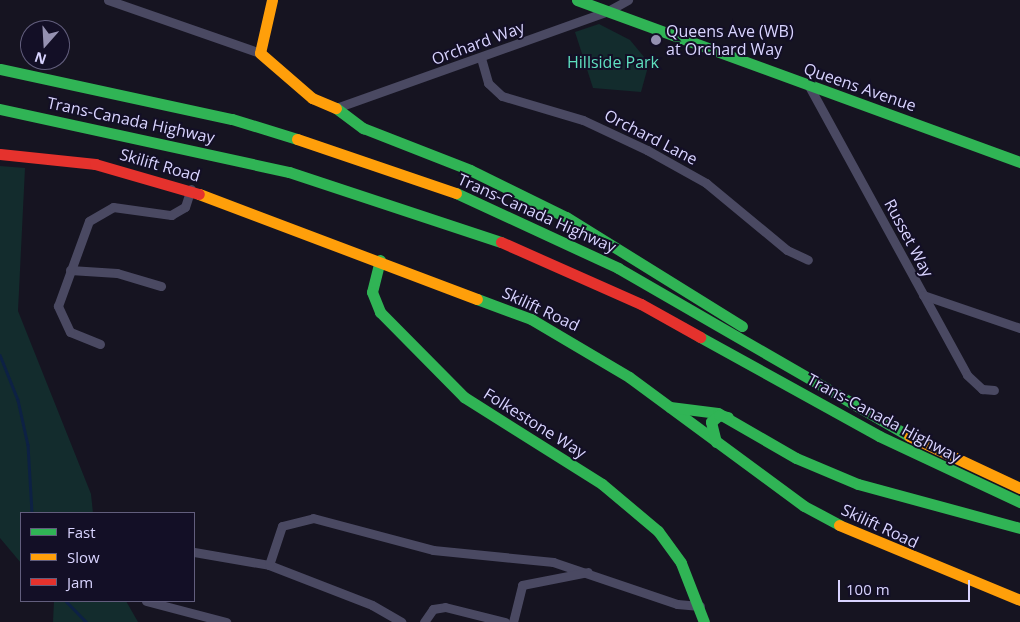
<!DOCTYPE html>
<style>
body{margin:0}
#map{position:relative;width:1020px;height:622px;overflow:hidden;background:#161421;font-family:"Open Sans",sans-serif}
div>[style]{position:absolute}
.green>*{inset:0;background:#132c2d}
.stream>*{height:2.5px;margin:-1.25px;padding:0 1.25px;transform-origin:1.25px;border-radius:1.25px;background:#0d2144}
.street>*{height:9px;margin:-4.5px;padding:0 4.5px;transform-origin:4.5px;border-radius:4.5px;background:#4a4962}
.fast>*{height:11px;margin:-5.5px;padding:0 5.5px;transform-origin:5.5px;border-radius:5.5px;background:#30b455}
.slow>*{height:11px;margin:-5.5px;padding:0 5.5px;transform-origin:5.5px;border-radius:5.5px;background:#ff9f0a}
.jam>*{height:11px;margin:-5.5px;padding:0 5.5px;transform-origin:5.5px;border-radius:5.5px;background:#e5322d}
.dots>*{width:14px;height:14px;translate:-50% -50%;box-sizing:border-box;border:2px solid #130f26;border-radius:50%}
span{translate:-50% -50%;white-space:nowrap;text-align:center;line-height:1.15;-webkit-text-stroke:4px #130f26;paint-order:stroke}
.poi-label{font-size:16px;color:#d9d4ff}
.left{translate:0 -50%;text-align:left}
.street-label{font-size:16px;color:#d9d4ff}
.park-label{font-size:16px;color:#5fe0c0}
.legend{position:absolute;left:20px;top:512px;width:175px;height:90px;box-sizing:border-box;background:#130f26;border:1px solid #625e7d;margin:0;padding:6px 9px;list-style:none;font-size:15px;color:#d9d4ff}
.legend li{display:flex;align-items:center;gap:10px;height:25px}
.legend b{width:25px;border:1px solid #625e7d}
.north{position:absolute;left:20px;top:20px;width:50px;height:50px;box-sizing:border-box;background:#130f26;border:1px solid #625e7d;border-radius:50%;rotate:199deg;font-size:14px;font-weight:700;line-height:20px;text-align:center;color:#d9d4ff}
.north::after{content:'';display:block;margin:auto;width:18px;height:22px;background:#9591b1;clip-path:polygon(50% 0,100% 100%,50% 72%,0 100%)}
.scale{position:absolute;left:838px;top:580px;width:132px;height:22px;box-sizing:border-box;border:2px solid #d9d4ff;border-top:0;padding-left:6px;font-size:15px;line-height:18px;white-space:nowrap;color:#d9d4ff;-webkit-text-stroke:4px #130f26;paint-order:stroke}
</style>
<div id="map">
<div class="green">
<i style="clip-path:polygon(599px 24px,630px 40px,649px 63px,641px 92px,593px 88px,575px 32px)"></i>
<i style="clip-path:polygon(0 166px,25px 168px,18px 311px,91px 494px,93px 513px,21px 513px,21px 563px,0 538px)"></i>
<i style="clip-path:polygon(54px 601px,126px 601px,138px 622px,53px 622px)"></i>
</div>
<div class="stream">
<i style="left:0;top:355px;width:48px;rotate:68.2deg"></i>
<i style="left:18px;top:400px;width:46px;rotate:77.5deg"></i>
<i style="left:28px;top:445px;width:68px;rotate:86.6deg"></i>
<i style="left:66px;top:601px;width:29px;rotate:46deg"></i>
</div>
<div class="street">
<i style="left:108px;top:0;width:161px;rotate:19.2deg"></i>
<i style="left:481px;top:58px;width:26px;rotate:74deg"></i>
<i style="left:488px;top:83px;width:19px;rotate:43deg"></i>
<i style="left:502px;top:96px;width:84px;rotate:16.5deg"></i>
<i style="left:583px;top:120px;width:71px;rotate:25.1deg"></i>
<i style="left:647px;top:150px;width:68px;rotate:29.2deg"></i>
<i style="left:706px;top:183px;width:105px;rotate:39.6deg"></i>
<i style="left:787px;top:250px;width:23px;rotate:25deg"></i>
<i style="left:809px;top:86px;width:329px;rotate:61.3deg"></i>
<i style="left:967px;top:375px;width:21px;rotate:43deg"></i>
<i style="left:982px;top:389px;width:12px;rotate:5deg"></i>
<i style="left:336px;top:108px;width:289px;rotate:-19.6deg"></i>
<i style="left:608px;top:11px;width:23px;rotate:-29deg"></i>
<i style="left:70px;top:270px;width:47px;rotate:3.7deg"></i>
<i style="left:117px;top:273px;width:46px;rotate:16.5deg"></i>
<i style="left:923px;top:295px;width:102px;rotate:18.8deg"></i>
<i style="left:100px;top:344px;width:32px;rotate:-158deg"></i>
<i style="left:70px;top:332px;width:29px;rotate:-115deg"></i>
<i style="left:58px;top:306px;width:90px;rotate:-70deg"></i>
<i style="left:89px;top:221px;width:28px;rotate:-30deg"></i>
<i style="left:113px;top:207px;width:59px;rotate:7.9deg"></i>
<i style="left:171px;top:215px;width:16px;rotate:-30deg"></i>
<i style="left:185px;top:207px;width:19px;rotate:-72deg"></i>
<i style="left:194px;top:552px;width:76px;rotate:9.8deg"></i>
<i style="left:269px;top:565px;width:110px;rotate:21.2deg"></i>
<i style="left:372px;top:605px;width:34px;rotate:30deg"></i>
<i style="left:269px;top:565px;width:41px;rotate:-71.6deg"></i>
<i style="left:282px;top:526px;width:32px;rotate:-14deg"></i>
<i style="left:313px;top:518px;width:124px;rotate:14.9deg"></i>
<i style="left:433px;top:550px;width:121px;rotate:5.7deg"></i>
<i style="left:553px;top:562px;width:131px;rotate:18.7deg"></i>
<i style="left:677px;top:604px;width:23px;rotate:5deg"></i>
<i style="left:146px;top:601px;width:83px;rotate:14.7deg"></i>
<i style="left:424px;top:622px;width:16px;rotate:-55deg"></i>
<i style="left:433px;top:609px;width:12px;rotate:-9deg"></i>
<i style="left:445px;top:607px;width:62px;rotate:14deg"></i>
<i style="left:513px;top:622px;width:38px;rotate:-76deg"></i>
<i style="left:522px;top:585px;width:67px;rotate:-11.1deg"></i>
</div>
<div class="fast">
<i style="left:577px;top:0;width:472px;rotate:20.1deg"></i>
<i style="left:0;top:69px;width:237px;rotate:12.2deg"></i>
<i style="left:232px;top:119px;width:68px;rotate:17.1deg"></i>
<i style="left:336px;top:108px;width:34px;rotate:37deg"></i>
<i style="left:363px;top:128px;width:115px;rotate:21.4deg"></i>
<i style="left:470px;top:170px;width:107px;rotate:26.1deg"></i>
<i style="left:566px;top:217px;width:207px;rotate:31.8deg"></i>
<i style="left:0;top:109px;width:296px;rotate:12.3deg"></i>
<i style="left:289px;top:172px;width:223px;rotate:18.3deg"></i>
<i style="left:456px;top:193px;width:179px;rotate:24.8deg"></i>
<i style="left:618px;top:268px;width:336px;rotate:30deg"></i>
<i style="left:380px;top:260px;width:33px;rotate:104deg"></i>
<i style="left:372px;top:292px;width:22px;rotate:68deg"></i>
<i style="left:380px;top:312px;width:120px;rotate:45.3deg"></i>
<i style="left:464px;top:397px;width:163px;rotate:32.2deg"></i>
<i style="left:602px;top:484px;width:73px;rotate:40deg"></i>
<i style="left:658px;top:531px;width:39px;rotate:54deg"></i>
<i style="left:681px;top:563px;width:63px;rotate:68.7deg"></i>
<i style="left:477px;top:299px;width:58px;rotate:20.3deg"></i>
<i style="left:531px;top:319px;width:114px;rotate:30.6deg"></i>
<i style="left:629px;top:377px;width:217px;rotate:36.4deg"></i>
<i style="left:804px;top:506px;width:40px;rotate:28deg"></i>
<i style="left:700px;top:337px;width:205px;rotate:28.9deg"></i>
<i style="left:879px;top:436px;width:156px;rotate:25.1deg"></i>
<i style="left:670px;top:407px;width:48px;rotate:7.1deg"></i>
<i style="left:718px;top:413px;width:90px;rotate:30deg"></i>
<i style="left:796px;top:458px;width:67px;rotate:22.8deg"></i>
<i style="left:858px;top:484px;width:168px;rotate:15.2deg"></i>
<i style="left:716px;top:442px;width:21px;rotate:-104deg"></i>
<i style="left:711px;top:422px;width:11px;rotate:-41deg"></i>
<i style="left:719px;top:415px;width:9px;rotate:13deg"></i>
</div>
<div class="slow">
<i style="left:272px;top:0;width:54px;rotate:102.8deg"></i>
<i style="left:260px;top:53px;width:69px;rotate:40.9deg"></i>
<i style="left:312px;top:98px;width:26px;rotate:23deg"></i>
<i style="left:297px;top:139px;width:168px;rotate:18.8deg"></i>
<i style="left:199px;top:194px;width:297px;rotate:20.7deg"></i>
<i style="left:909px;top:436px;width:123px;rotate:25.1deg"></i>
<i style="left:839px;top:525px;width:196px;rotate:22.5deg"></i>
</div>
<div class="jam">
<i style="left:0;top:154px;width:96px;rotate:6deg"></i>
<i style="left:95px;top:164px;width:108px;rotate:16.1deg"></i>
<i style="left:501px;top:242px;width:153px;rotate:23.9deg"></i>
<i style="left:641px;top:304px;width:68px;rotate:29.2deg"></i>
</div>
<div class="dots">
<i style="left:656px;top:40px;background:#9591b1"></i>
</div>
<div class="poi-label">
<span class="left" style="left:666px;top:40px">Queens Ave (WB)<br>at Orchard Way</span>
</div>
<div class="street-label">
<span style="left:478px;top:43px;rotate:-20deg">Orchard Way</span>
<span style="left:860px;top:87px;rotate:19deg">Queens Avenue</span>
<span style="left:131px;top:120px;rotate:12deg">Trans-Canada Highway</span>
<span style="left:651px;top:137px;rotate:27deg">Orchard Lane</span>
<span style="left:160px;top:165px;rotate:16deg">Skilift Road</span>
<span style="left:537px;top:213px;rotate:24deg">Trans-Canada Highway</span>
<span style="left:909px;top:238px;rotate:62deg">Russet Way</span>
<span style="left:541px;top:309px;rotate:25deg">Skilift Road</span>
<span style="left:884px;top:418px;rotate:28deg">Trans-Canada Highway</span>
<span style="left:535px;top:423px;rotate:32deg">Folkestone Way</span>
<span style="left:880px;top:526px;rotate:25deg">Skilift Road</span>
</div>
<div class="park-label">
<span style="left:613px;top:62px">Hillside Park</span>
</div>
<ul class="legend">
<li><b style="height:6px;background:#30b455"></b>Fast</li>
<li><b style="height:6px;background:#ff9f0a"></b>Slow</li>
<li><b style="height:6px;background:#e5322d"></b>Jam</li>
</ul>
<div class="north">N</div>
<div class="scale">100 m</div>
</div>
